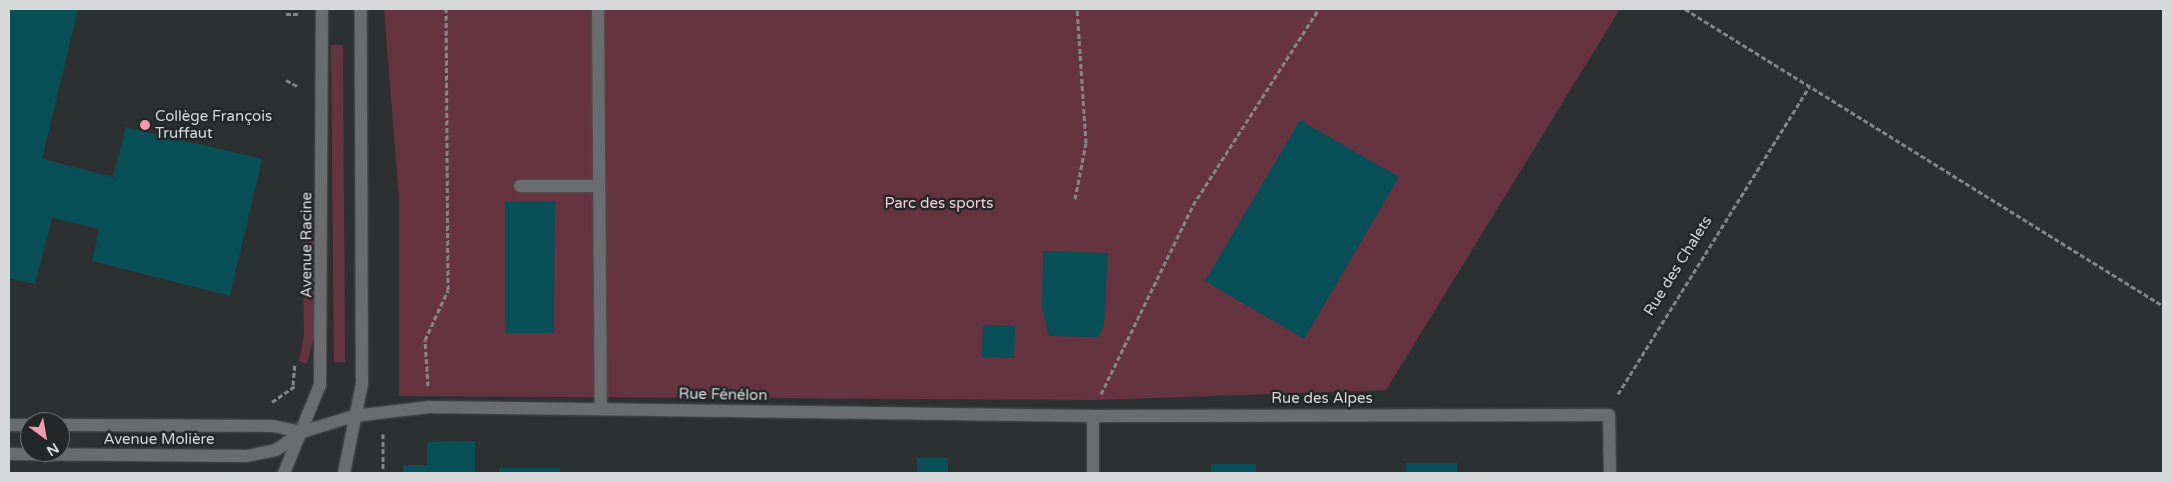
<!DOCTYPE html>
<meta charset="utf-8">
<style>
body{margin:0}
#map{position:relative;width:2172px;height:482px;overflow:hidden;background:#2d3031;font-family:"Varela Round",sans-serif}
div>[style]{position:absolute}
.green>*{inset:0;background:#663441}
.building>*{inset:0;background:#094f58}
.path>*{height:3px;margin-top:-1.5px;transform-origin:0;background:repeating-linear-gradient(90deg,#848788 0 5px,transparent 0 7.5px)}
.roads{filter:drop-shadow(0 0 1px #4c4e4f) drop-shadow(0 0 1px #4c4e4f)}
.service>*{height:12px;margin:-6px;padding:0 6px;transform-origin:6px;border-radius:6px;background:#696d6d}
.minor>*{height:12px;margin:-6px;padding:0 6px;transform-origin:6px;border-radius:6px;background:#696d6d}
.tertiary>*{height:12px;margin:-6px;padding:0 6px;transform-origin:6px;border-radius:6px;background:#696d6d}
.dots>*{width:14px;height:14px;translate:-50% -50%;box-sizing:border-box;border:2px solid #242727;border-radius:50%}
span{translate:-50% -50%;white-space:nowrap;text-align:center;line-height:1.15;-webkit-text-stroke:5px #242727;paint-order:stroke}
.poi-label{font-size:15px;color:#d6d8d9}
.left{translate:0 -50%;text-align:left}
.park-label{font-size:15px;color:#f4ced5}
.street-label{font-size:15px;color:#d6d8d9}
.frame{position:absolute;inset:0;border:10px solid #d6d8d9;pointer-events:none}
.north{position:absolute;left:20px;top:412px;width:50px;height:50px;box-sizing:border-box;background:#242727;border:1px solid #6b6e6e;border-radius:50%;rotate:148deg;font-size:14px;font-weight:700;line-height:20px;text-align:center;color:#d6d8d9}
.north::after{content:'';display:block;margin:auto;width:18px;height:22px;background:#f29aae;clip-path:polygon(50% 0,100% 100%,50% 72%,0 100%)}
</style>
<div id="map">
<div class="green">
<i style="clip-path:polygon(384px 9px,1620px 9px,1386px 390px,1094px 400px,399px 396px,399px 198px)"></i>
<i style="clip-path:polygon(331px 45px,343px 45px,345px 362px,334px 362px)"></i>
<i style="clip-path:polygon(303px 240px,314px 240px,314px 335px,307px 364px,299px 361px,304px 335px)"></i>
</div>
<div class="building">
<i style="clip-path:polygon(9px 9px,78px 9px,42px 159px,113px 177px,126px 127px,262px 159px,230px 296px,92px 261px,99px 229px,52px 218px,35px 284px,9px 278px)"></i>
<i style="clip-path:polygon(1300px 120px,1399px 177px,1304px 339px,1205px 281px)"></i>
<i style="clip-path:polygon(555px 201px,554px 333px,505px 333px,505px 202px)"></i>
<i style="clip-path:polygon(1043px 251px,1108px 253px,1104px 324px,1099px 337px,1049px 336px,1042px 309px)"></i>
<i style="clip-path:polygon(983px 325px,1015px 326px,1014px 358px,982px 357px)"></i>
<i style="clip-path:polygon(475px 441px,475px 473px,403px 473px,403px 465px,427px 465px,427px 442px)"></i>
<i style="clip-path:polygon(917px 458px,948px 458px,948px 473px,917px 473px)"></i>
<i style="clip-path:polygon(1406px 463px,1457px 463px,1457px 473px,1406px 473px)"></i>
<i style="clip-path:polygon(1211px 464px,1256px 464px,1256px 473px,1211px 473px)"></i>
<i style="clip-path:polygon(499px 468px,560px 468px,560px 473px,499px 473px)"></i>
</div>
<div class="path">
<i style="left:1685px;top:9px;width:563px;rotate:31.85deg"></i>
<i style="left:286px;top:14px;width:14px"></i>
<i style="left:286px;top:80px;width:13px;rotate:29deg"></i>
<i style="left:1075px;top:199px;width:57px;rotate:-78.9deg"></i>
<i style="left:1086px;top:143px;width:134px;rotate:-93.8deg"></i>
<i style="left:293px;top:385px;width:21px;rotate:-85deg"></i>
<i style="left:428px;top:386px;width:46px;rotate:-93.7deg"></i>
<i style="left:425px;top:340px;width:55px;rotate:-65.3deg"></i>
<i style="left:448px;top:290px;width:281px;rotate:-90.4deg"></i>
<i style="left:1101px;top:394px;width:210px;rotate:-64deg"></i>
<i style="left:1193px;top:205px;width:233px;rotate:-57.3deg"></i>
<i style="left:1618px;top:394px;width:362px;rotate:-58.1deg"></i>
<i style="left:272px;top:402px;width:28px;rotate:-35deg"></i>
<i style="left:383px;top:434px;width:39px;rotate:90deg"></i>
</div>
<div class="roads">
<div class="service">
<i style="left:598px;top:9px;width:400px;rotate:89.6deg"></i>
<i style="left:520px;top:186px;width:79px"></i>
</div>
<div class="minor">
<i style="left:354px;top:416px;width:76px;rotate:-6.8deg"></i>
<i style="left:429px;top:407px;width:664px;rotate:0.78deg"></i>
<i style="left:1093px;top:416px;width:516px;rotate:-0.11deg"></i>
<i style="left:1609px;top:415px;width:58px;rotate:89deg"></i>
<i style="left:1093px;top:416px;width:57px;rotate:90deg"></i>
</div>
<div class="tertiary">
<i style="left:9px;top:425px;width:21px"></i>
<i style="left:60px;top:425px;width:213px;rotate:0.3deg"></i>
<i style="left:273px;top:426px;width:30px;rotate:12deg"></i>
<i style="left:9px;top:454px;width:238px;rotate:0.5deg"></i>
<i style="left:247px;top:456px;width:30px;rotate:-12deg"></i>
<i style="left:276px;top:450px;width:32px;rotate:-35deg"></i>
<i style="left:302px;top:432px;width:54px;rotate:-17.1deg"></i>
<i style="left:284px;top:473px;width:95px;rotate:-67.8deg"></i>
<i style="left:320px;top:385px;width:376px;rotate:-89.7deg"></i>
<i style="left:344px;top:473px;width:91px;rotate:-78.6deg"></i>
<i style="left:362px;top:384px;width:375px;rotate:-90.2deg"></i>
</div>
</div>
<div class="dots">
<i style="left:145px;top:125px;background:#f29aae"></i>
</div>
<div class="poi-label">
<span class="left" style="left:155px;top:125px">Collège François<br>Truffaut</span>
</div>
<div class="park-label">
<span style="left:939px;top:204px">Parc des sports</span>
</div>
<div class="street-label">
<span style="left:307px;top:245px;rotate:-90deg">Avenue Racine</span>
<span style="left:1678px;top:266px;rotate:-58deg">Rue des Chalets</span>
<span style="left:723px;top:395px;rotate:1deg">Rue Fénélon</span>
<span style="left:1322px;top:399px">Rue des Alpes</span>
<span style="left:159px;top:440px">Avenue Molière</span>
</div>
<div class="frame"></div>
<div class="north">N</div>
</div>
